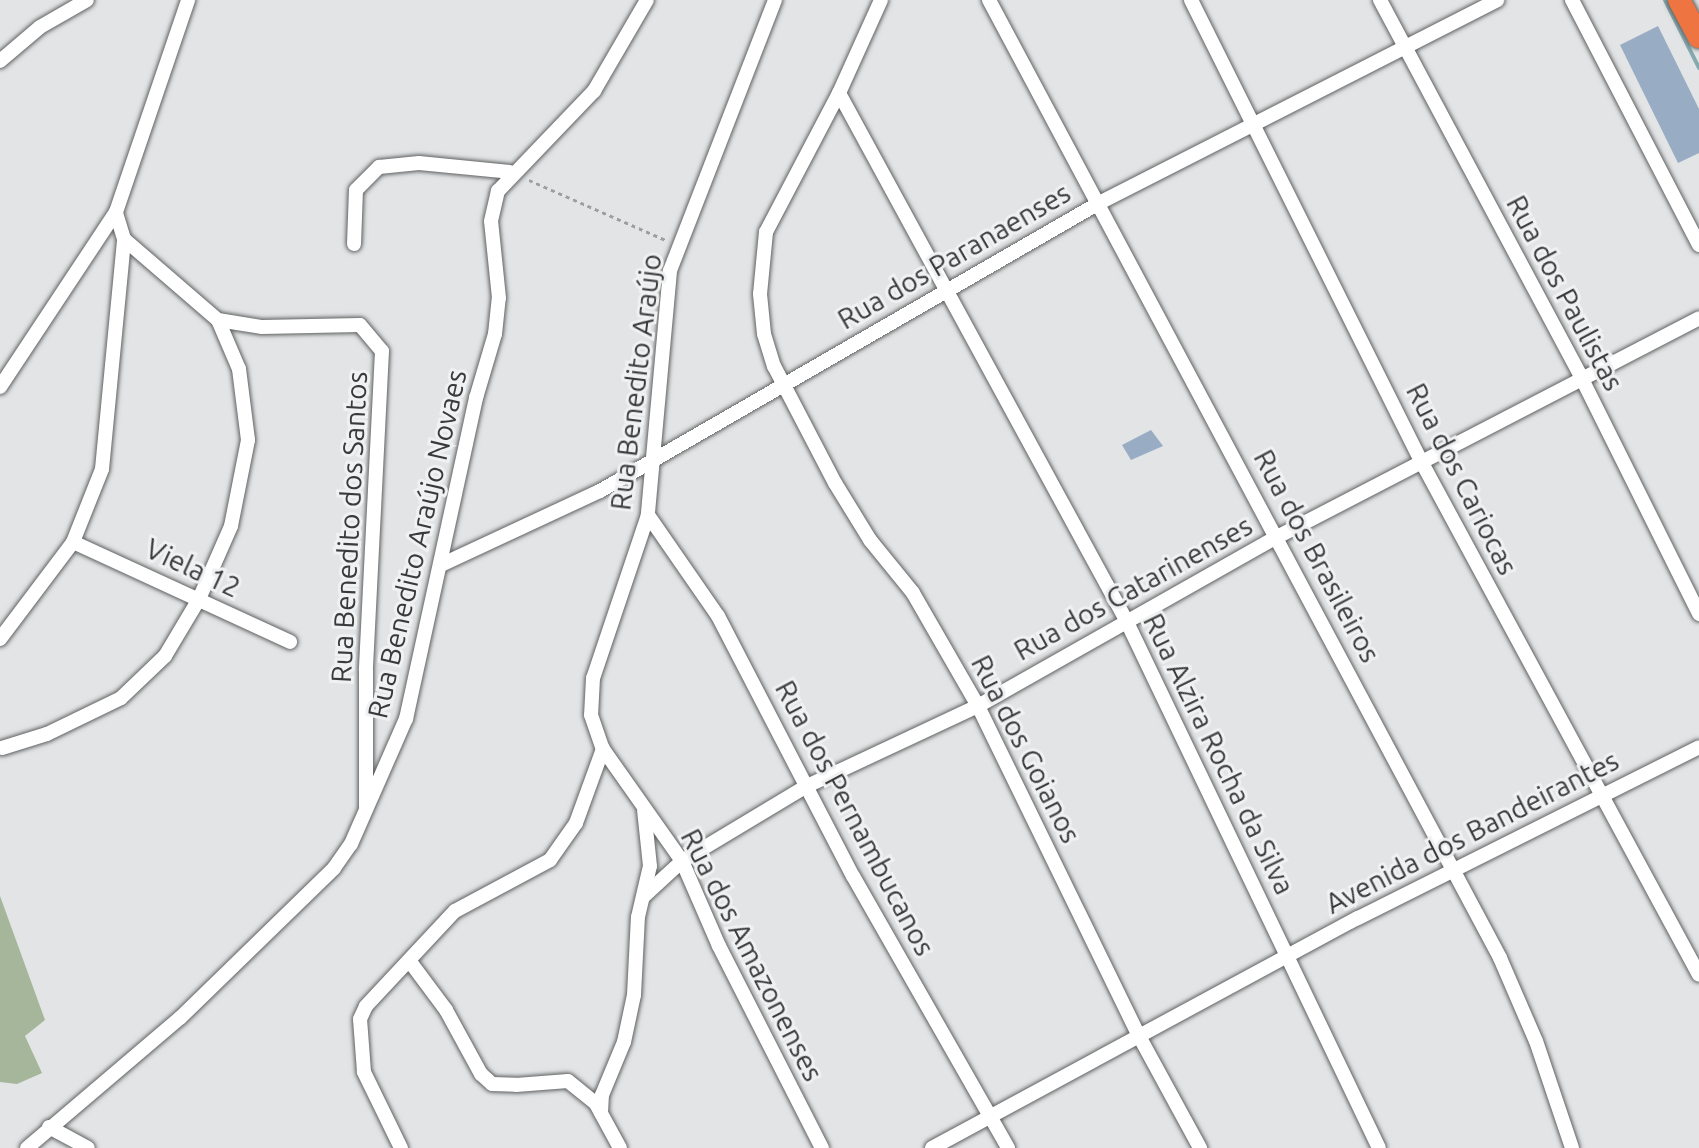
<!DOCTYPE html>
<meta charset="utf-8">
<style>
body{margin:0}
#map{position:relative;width:1699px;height:1148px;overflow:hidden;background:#e2e4e5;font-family:Ubuntu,sans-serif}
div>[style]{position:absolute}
.forest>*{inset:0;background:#a5b69b}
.stream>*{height:4px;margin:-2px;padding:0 2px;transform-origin:2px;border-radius:2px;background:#84aab0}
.building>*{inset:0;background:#98acc4}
.path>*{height:3px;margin-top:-1.5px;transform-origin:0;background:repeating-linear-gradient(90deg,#9d9e9f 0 4px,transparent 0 8px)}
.roads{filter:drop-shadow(0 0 2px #606162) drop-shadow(0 0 2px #606162)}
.minor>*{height:14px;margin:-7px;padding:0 7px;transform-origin:7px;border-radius:7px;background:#fff}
.highway>*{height:22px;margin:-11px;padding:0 11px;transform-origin:11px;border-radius:11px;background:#ee7441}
span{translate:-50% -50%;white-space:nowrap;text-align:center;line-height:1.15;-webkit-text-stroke:6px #f0f1f2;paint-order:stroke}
.street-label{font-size:28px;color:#3a3a3b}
</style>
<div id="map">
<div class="forest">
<i style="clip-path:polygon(0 896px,45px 1020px,25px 1036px,42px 1073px,17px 1084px,0 1082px)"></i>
</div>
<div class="stream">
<i style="left:1665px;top:0;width:76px;rotate:63.4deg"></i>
</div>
<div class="building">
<i style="clip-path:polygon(1658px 26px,1699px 109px,1699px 153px,1678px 163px,1620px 45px)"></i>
<i style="clip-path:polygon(1151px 430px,1163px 446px,1131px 460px,1122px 445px)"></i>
</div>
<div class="path">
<i style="left:529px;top:180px;width:152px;rotate:23.7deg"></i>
</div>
<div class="roads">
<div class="minor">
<i style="left:775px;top:0;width:291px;rotate:111.2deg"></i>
<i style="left:670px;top:271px;width:245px;rotate:95.2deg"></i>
<i style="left:648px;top:515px;width:172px;rotate:108.6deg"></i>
<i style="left:593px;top:678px;width:37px;rotate:93deg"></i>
<i style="left:591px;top:715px;width:36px;rotate:71deg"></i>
<i style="left:603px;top:749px;width:137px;rotate:54.8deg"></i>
<i style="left:682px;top:861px;width:93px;rotate:66.5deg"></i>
<i style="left:719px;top:946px;width:227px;rotate:63deg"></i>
<i style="left:881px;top:0;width:102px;rotate:114.3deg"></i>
<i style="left:839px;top:93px;width:157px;rotate:117.7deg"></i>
<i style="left:766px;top:232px;width:62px;rotate:95.5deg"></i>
<i style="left:760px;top:294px;width:40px;rotate:84.3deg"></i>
<i style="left:764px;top:334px;width:34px;rotate:73deg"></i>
<i style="left:774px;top:366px;width:132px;rotate:62.5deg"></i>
<i style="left:835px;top:483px;width:67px;rotate:58.4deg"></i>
<i style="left:870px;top:540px;width:68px;rotate:50.9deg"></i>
<i style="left:913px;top:593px;width:130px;rotate:60.1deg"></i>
<i style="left:978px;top:706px;width:367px;rotate:64deg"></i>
<i style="left:1139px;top:1036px;width:128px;rotate:61.4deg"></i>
<i style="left:989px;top:0;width:1086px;rotate:61.92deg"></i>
<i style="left:1500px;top:958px;width:90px;rotate:66.6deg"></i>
<i style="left:1536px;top:1041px;width:113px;rotate:71.4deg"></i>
<i style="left:1191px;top:0;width:515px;rotate:63.48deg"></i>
<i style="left:1421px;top:461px;width:584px;rotate:61.59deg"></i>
<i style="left:1380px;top:0;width:427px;rotate:61.9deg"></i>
<i style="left:1581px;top:377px;width:265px;rotate:63.5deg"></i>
<i style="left:1572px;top:0;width:276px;rotate:62.6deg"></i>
<i style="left:0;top:61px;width:52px;rotate:-40.4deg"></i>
<i style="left:40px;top:27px;width:54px;rotate:-29.9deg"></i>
<i style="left:839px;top:93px;width:600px;rotate:61.43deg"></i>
<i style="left:1126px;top:620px;width:585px;rotate:64.4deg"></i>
<i style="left:124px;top:239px;width:124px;rotate:40.8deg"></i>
<i style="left:218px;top:320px;width:45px;rotate:9deg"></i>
<i style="left:262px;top:327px;width:98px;rotate:-1.2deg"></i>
<i style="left:360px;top:325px;width:34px;rotate:50deg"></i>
<i style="left:382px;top:351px;width:320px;rotate:92.9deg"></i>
<i style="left:366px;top:671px;width:136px;rotate:90deg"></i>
<i style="left:354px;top:244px;width:54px;rotate:-87.9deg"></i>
<i style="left:356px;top:190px;width:33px;rotate:-45deg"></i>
<i style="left:379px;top:167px;width:40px;rotate:-5.7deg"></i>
<i style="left:419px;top:163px;width:91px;rotate:5.6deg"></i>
<i style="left:0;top:387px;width:210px;rotate:-56.5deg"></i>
<i style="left:116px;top:212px;width:224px;rotate:-71.2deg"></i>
<i style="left:648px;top:515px;width:123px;rotate:55.3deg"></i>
<i style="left:718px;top:616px;width:293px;rotate:62.6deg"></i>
<i style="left:853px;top:876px;width:313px;rotate:60.3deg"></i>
<i style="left:73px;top:542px;width:239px;rotate:24.7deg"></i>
<i style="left:441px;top:565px;width:175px;rotate:-25deg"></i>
<i style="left:600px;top:491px;width:576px;rotate:-29.99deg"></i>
<i style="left:1099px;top:203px;width:447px;rotate:-27deg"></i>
<i style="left:0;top:639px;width:121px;rotate:-53deg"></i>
<i style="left:73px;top:542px;width:79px;rotate:-68.3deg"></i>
<i style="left:102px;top:469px;width:231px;rotate:-84.5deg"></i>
<i style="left:124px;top:239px;width:28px;rotate:-107deg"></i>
<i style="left:2px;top:748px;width:47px;rotate:-17.3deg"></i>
<i style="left:47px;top:734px;width:82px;rotate:-25.9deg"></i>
<i style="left:121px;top:698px;width:61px;rotate:-43.7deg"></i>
<i style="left:165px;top:656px;width:66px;rotate:-59.2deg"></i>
<i style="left:199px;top:599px;width:80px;rotate:-66.3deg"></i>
<i style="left:231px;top:526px;width:88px;rotate:-78.8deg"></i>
<i style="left:248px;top:440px;width:72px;rotate:-97.2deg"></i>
<i style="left:239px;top:369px;width:53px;rotate:-113.2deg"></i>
<i style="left:644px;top:896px;width:52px;rotate:-42.6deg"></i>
<i style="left:682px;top:861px;width:146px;rotate:-31deg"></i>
<i style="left:807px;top:786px;width:189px;rotate:-25.1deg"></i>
<i style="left:978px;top:706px;width:343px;rotate:-29.5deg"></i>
<i style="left:1277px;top:537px;width:475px;rotate:-27.4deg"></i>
<i style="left:411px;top:963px;width:59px;rotate:53.3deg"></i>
<i style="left:446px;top:1010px;width:73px;rotate:61.3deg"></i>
<i style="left:481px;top:1074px;width:15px;rotate:42deg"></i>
<i style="left:492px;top:1084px;width:24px;rotate:2deg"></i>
<i style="left:516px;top:1085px;width:52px;rotate:-4.4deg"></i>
<i style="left:568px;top:1081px;width:36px;rotate:39deg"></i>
<i style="left:596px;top:1104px;width:50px;rotate:61.4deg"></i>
<i style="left:601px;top:1113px;width:18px;rotate:-87deg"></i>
<i style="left:602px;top:1095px;width:57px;rotate:-67.5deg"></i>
<i style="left:624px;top:1042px;width:48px;rotate:-78deg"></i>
<i style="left:634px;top:995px;width:78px;rotate:-87.1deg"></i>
<i style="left:638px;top:917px;width:52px;rotate:-76.8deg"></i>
<i style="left:650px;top:866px;width:56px;rotate:-96.1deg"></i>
<i style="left:49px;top:1127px;width:44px;rotate:28.3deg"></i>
<i style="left:27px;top:1148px;width:201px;rotate:-40.4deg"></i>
<i style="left:180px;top:1018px;width:215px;rotate:-44.2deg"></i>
<i style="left:334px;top:868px;width:29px;rotate:-55deg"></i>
<i style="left:351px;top:844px;width:137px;rotate:-66.3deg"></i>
<i style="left:406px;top:719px;width:329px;rotate:-77.7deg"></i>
<i style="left:476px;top:398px;width:67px;rotate:-73.5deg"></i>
<i style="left:495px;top:334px;width:36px;rotate:-84deg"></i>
<i style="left:499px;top:298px;width:77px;rotate:-95.9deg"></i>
<i style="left:491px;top:221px;width:31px;rotate:-77deg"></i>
<i style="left:498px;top:191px;width:139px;rotate:-46.2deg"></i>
<i style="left:594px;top:91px;width:105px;rotate:-59.8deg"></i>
<i style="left:401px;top:1148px;width:85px;rotate:-116deg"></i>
<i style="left:364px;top:1072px;width:53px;rotate:-94.3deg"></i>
<i style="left:360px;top:1019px;width:14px;rotate:-65deg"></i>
<i style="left:366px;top:1006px;width:130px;rotate:-46.9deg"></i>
<i style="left:455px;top:911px;width:108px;rotate:-28.2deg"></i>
<i style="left:550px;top:860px;width:45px;rotate:-54.9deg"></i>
<i style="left:576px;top:823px;width:79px;rotate:-70deg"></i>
<i style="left:932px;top:1148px;width:484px;rotate:-28.4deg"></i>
<i style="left:1358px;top:918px;width:381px;rotate:-26.6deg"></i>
</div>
<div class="highway">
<i style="left:1679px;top:0;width:42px;rotate:61.6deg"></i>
</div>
</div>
<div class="street-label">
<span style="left:954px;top:256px;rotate:-30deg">Rua dos Paranaenses</span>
<span style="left:1565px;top:293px;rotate:62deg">Rua dos Paulistas</span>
<span style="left:636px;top:382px;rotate:-83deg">Rua Benedito Araújo</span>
<span style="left:1462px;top:479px;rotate:63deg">Rua dos Cariocas</span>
<span style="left:349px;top:527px;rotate:-87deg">Rua Benedito dos Santos</span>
<span style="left:417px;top:544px;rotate:-77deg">Rua Benedito Araújo Novaes</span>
<span style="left:1317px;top:556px;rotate:62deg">Rua dos Brasileiros</span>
<span style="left:193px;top:568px;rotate:25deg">Viela 12</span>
<span style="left:1133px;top:588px;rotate:-29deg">Rua dos Catarinenses</span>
<span style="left:1026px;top:749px;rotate:63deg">Rua dos Goianos</span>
<span style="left:1219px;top:754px;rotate:64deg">Rua Alzira Rocha da Silva</span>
<span style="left:855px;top:818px;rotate:62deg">Rua dos Pernambucanos</span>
<span style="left:1472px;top:832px;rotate:-27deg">Avenida dos Bandeirantes</span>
<span style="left:752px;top:955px;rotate:63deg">Rua dos Amazonenses</span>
</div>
</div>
